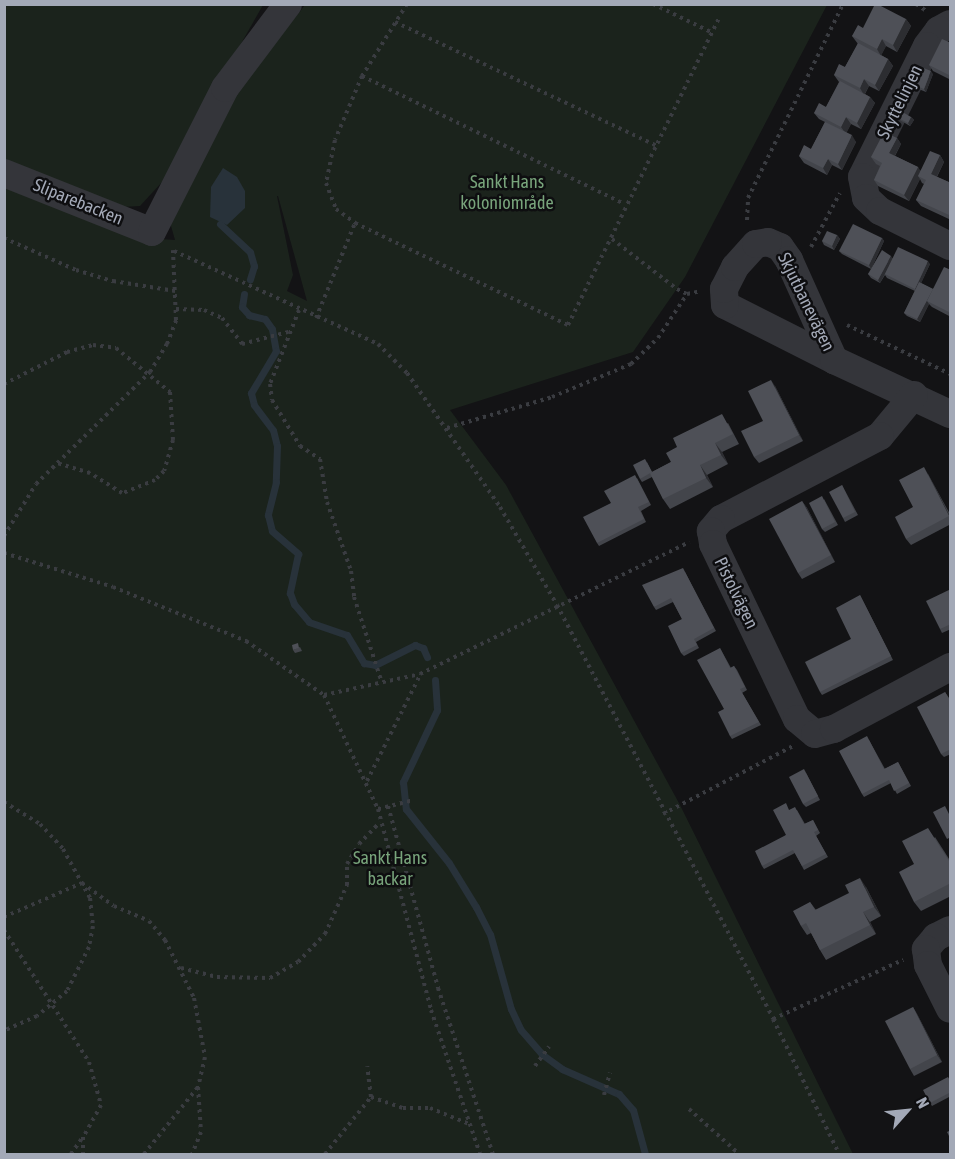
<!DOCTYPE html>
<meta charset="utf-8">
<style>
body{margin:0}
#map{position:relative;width:955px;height:1159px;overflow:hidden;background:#131315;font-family:"Asap Condensed",sans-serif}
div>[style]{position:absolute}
.green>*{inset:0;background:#1b231c}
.water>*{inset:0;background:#28323a}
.stream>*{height:7px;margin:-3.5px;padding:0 3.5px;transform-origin:3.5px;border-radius:3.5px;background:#28323a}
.path>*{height:4px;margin-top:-2px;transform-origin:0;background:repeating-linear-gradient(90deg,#3a3c41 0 3px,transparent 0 7.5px)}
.minor>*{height:28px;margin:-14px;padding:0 14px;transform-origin:14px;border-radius:14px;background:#34353a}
.wall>*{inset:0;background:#43454b}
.shaded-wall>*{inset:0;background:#2c2d31}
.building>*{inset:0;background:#4e5057}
span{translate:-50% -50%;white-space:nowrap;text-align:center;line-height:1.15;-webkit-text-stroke:5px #0e0e10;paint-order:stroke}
.street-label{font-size:18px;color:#a3a9b7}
.park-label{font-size:18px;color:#78a47b}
.frame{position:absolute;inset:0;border:6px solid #a3a9b7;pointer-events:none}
.north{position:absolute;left:877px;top:1081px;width:60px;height:60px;-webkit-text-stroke:4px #0e0e10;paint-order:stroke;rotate:63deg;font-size:16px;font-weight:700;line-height:24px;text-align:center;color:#a3a9b7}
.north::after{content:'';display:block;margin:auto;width:21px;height:27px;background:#a3a9b7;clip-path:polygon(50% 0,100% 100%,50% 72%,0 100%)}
</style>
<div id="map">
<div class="green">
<i style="clip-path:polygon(4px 5px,263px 5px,163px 181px,140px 206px,122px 207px,5px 160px)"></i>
<i style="clip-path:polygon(evenodd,305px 5px,827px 5px,685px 277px,633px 352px,450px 410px,506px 485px,680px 805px,853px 1154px,5px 1154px,5px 186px,145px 238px,175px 240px,169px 219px,237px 91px,305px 5px,277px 196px,278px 196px,307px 301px,287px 291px,293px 275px,277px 196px)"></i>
</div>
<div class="water">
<i style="clip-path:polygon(223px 168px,237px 177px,245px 191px,245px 208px,227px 225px,210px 217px,211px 187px)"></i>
</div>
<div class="stream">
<i style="left:220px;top:224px;width:41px;rotate:43deg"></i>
<i style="left:250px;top:252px;width:15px;rotate:74deg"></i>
<i style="left:254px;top:266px;width:14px;rotate:107deg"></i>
<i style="left:244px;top:294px;width:13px;rotate:99deg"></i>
<i style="left:242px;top:307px;width:11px;rotate:49deg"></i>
<i style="left:249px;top:315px;width:16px;rotate:14deg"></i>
<i style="left:265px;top:319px;width:12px;rotate:55deg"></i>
<i style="left:272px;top:329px;width:22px;rotate:80deg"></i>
<i style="left:276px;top:351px;width:49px;rotate:120.8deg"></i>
<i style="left:251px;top:393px;width:12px;rotate:76deg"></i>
<i style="left:254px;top:405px;width:31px;rotate:53deg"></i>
<i style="left:273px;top:430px;width:16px;rotate:76deg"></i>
<i style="left:277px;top:446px;width:36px;rotate:92deg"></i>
<i style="left:276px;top:482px;width:34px;rotate:104deg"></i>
<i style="left:268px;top:515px;width:16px;rotate:76deg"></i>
<i style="left:272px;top:531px;width:35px;rotate:41deg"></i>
<i style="left:298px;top:554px;width:40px;rotate:102deg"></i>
<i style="left:290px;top:593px;width:12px;rotate:70deg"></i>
<i style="left:294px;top:604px;width:23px;rotate:50deg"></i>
<i style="left:309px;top:622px;width:40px;rotate:18.9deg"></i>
<i style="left:347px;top:635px;width:33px;rotate:59deg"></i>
<i style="left:364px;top:663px;width:11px;rotate:10deg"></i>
<i style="left:375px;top:665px;width:45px;rotate:-26.6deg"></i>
<i style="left:415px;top:645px;width:9px;rotate:21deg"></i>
<i style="left:423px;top:648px;width:10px;rotate:66deg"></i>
<i style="left:435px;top:680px;width:30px;rotate:86deg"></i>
<i style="left:437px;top:710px;width:80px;rotate:115.3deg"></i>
<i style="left:403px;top:782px;width:27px;rotate:84deg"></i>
<i style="left:406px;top:809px;width:69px;rotate:51.5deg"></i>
<i style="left:449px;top:863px;width:52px;rotate:58.5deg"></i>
<i style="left:476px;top:907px;width:30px;rotate:63deg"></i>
<i style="left:490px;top:934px;width:78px;rotate:74.4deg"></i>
<i style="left:511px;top:1009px;width:23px;rotate:65deg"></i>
<i style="left:521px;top:1030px;width:33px;rotate:49deg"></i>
<i style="left:543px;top:1055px;width:24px;rotate:36deg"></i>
<i style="left:562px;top:1069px;width:62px;rotate:23.7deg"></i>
<i style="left:619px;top:1094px;width:21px;rotate:49deg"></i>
<i style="left:633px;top:1110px;width:46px;rotate:74.7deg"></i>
</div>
<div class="path">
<i style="left:407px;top:4px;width:85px;rotate:122deg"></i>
<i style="left:362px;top:76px;width:69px;rotate:112.9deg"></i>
<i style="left:335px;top:140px;width:44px;rotate:101.8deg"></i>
<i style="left:326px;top:183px;width:28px;rotate:69deg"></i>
<i style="left:336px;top:209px;width:24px;rotate:36deg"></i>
<i style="left:355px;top:223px;width:236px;rotate:25.6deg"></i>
<i style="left:568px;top:325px;width:344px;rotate:-63.8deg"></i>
<i style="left:653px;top:4px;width:64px;rotate:25.8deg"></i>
<i style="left:916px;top:4px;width:11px;rotate:34deg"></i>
<i style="left:395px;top:22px;width:290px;rotate:25.3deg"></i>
<i style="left:362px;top:76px;width:292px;rotate:26deg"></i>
<i style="left:747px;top:220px;width:22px;rotate:-87deg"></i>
<i style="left:748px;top:198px;width:216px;rotate:-63.9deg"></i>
<i style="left:4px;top:238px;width:79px;rotate:24deg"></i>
<i style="left:76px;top:270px;width:39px;rotate:17deg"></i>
<i style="left:113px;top:281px;width:63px;rotate:9.2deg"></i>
<i style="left:612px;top:239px;width:82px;rotate:37.6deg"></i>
<i style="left:677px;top:289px;width:11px;rotate:27deg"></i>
<i style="left:687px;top:294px;width:14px;rotate:-12deg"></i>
<i style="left:811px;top:247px;width:61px;rotate:-61.8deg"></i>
<i style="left:174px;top:251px;width:224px;rotate:24.5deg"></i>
<i style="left:378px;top:344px;width:41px;rotate:45deg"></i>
<i style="left:407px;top:373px;width:163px;rotate:55.2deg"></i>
<i style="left:500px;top:507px;width:113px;rotate:59.8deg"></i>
<i style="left:557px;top:605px;width:467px;rotate:62.4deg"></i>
<i style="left:773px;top:1019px;width:150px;rotate:63.9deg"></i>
<i style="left:176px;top:309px;width:28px;rotate:2deg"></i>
<i style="left:204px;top:310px;width:20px;rotate:24deg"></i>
<i style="left:222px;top:318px;width:33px;rotate:52deg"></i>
<i style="left:242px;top:344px;width:48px;rotate:-14.6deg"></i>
<i style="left:299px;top:310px;width:79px;rotate:111.4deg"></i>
<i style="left:270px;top:384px;width:16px;rotate:83deg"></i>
<i style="left:272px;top:400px;width:54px;rotate:58.7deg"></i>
<i style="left:300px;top:446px;width:24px;rotate:33deg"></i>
<i style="left:320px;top:459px;width:44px;rotate:80.8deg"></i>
<i style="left:327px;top:502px;width:73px;rotate:70.8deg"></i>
<i style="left:351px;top:571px;width:26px;rotate:83deg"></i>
<i style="left:354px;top:597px;width:87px;rotate:72deg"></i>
<i style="left:316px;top:318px;width:103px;rotate:-67.7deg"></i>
<i style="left:847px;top:325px;width:114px;rotate:25.4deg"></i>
<i style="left:4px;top:384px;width:71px;rotate:-26.9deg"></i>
<i style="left:67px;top:352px;width:27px;rotate:-15deg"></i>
<i style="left:93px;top:345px;width:23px;rotate:7deg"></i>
<i style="left:116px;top:348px;width:70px;rotate:39.2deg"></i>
<i style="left:170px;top:392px;width:48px;rotate:86.4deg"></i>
<i style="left:173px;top:440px;width:32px;rotate:106deg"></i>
<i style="left:164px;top:471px;width:13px;rotate:135deg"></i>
<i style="left:155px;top:480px;width:35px;rotate:158deg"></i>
<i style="left:122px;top:493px;width:38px;rotate:-148deg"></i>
<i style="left:90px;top:473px;width:34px;rotate:-163deg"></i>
<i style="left:447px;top:428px;width:109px;rotate:-16.4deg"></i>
<i style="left:552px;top:397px;width:86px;rotate:-22.7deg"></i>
<i style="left:631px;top:364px;width:37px;rotate:-44deg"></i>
<i style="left:658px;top:338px;width:53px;rotate:-56.6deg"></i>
<i style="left:4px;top:536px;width:61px;rotate:-58.4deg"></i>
<i style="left:36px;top:484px;width:160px;rotate:-44.5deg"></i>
<i style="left:150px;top:372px;width:33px;rotate:-59deg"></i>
<i style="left:167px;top:344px;width:26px;rotate:-69deg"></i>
<i style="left:176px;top:320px;width:70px;rotate:-92.5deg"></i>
<i style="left:4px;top:553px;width:114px;rotate:17.3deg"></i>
<i style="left:113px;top:587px;width:144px;rotate:22.1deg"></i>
<i style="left:246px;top:641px;width:95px;rotate:34.7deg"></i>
<i style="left:324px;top:695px;width:126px;rotate:64.7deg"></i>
<i style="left:378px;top:809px;width:208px;rotate:75.2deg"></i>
<i style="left:431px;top:1010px;width:152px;rotate:71.2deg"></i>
<i style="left:324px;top:695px;width:98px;rotate:-12.3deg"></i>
<i style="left:420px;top:674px;width:300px;rotate:-26.1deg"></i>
<i style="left:367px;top:781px;width:119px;rotate:-63.4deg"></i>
<i style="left:4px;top:802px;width:42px;rotate:31.4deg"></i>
<i style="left:40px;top:824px;width:34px;rotate:47deg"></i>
<i style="left:63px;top:849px;width:56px;rotate:61.1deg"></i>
<i style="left:90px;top:898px;width:28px;rotate:84deg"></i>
<i style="left:93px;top:926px;width:21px;rotate:101deg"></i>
<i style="left:89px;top:947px;width:49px;rotate:116.6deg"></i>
<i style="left:67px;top:991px;width:39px;rotate:140deg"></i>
<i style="left:37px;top:1016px;width:36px;rotate:156deg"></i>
<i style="left:388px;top:806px;width:189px;rotate:74.6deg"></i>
<i style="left:438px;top:988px;width:175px;rotate:71.7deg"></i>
<i style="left:378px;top:809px;width:37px;rotate:-14deg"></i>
<i style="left:663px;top:814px;width:147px;rotate:-27.6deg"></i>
<i style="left:4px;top:917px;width:85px;rotate:-23.6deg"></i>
<i style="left:82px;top:883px;width:39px;rotate:36deg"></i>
<i style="left:114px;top:906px;width:38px;rotate:23deg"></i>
<i style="left:149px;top:921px;width:25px;rotate:50deg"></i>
<i style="left:165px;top:940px;width:65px;rotate:63.4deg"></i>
<i style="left:194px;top:998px;width:60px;rotate:79.4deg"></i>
<i style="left:205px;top:1057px;width:31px;rotate:103deg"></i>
<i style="left:198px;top:1087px;width:45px;rotate:86.2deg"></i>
<i style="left:201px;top:1132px;width:24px;rotate:112deg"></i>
<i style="left:4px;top:930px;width:157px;rotate:57.2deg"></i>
<i style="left:89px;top:1062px;width:45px;rotate:74.4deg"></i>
<i style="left:101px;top:1105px;width:37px;rotate:119deg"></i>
<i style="left:83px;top:1137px;width:17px;rotate:90deg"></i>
<i style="left:181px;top:968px;width:37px;rotate:14deg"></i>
<i style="left:217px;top:977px;width:53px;rotate:1.1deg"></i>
<i style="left:270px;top:978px;width:32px;rotate:-30deg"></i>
<i style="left:298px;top:962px;width:39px;rotate:-46deg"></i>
<i style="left:325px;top:934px;width:54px;rotate:-65.8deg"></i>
<i style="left:347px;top:885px;width:21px;rotate:-90deg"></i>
<i style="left:347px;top:864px;width:23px;rotate:-59deg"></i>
<i style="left:359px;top:844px;width:30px;rotate:-46deg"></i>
<i style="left:773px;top:1019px;width:143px;rotate:-24.4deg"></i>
<i style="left:535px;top:1066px;width:24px;rotate:-54deg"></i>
<i style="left:604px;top:1095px;width:23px;rotate:-75deg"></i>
<i style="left:371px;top:1097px;width:34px;rotate:19deg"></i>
<i style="left:403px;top:1108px;width:27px"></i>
<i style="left:430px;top:1108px;width:42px;rotate:22.3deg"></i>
<i style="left:689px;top:1109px;width:67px;rotate:42deg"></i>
<i style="left:71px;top:1154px;width:19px;rotate:-55deg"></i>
<i style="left:144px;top:1154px;width:86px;rotate:-51.1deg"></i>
<i style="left:325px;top:1154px;width:73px;rotate:-51.1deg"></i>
<i style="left:371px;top:1097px;width:31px;rotate:-97deg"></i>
</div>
<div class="minor">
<i style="left:950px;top:24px;width:13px;rotate:151deg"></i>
<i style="left:939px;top:30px;width:20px;rotate:127deg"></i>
<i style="left:927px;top:46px;width:146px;rotate:116.4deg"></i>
<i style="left:862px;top:177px;width:21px;rotate:79deg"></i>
<i style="left:866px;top:198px;width:19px;rotate:43deg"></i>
<i style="left:880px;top:211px;width:78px;rotate:26.6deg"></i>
<i style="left:4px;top:173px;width:159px;rotate:21.7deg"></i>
<i style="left:152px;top:232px;width:161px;rotate:-63.1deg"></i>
<i style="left:225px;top:88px;width:105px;rotate:-53.1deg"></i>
<i style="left:768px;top:242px;width:13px;rotate:23deg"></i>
<i style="left:780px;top:247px;width:16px;rotate:55deg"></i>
<i style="left:789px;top:260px;width:110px;rotate:65.8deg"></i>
<i style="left:834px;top:360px;width:122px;rotate:-153.2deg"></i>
<i style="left:725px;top:305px;width:16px;rotate:-94deg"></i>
<i style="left:724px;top:289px;width:25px;rotate:-63deg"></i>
<i style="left:735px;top:267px;width:31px;rotate:-48deg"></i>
<i style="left:756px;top:244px;width:12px;rotate:-9deg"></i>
<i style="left:834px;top:360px;width:128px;rotate:25deg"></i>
<i style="left:914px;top:395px;width:53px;rotate:129.7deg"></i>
<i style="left:880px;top:436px;width:179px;rotate:152.4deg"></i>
<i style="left:721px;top:519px;width:16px;rotate:130deg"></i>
<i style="left:711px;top:531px;width:13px;rotate:81deg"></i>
<i style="left:713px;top:544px;width:194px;rotate:64.4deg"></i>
<i style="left:797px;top:719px;width:23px;rotate:40deg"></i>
<i style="left:815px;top:734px;width:20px;rotate:-15deg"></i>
<i style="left:834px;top:729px;width:132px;rotate:-28.1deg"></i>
<i style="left:950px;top:930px;width:16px;rotate:153deg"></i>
<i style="left:936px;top:937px;width:16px;rotate:130deg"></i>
<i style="left:926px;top:949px;width:16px;rotate:83deg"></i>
<i style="left:928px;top:965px;width:49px;rotate:63.4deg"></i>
</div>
<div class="wall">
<i style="clip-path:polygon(906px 19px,911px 26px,897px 52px,886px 46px,881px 55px,888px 59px,893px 66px,879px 91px,869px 86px,865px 94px,870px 97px,875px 103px,861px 129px,851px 124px,846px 133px,856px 142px,842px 170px,832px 165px,827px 175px,804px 163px,799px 156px,811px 149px,825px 122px,819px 119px,814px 113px,826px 107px,839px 82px,834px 75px,845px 67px,858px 44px,852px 36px,863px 28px)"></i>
<i style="clip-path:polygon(951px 43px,951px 80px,933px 71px,929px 65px)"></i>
<i style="clip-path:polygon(933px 74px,926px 92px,916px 88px,914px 85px)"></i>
<i style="clip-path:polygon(895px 116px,911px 117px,914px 120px,910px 126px,898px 119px)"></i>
<i style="clip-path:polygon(897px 138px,901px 144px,895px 156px,918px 167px,920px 171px,940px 155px,944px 162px,937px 177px,951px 183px,951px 220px,921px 206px,916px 200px,924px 184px,922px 183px,920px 179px,909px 201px,878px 186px,874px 180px,880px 166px,876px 164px,871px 157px)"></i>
<i style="clip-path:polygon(837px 235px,840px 239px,834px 250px,824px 245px,822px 241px)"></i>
<i style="clip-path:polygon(882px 238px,884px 241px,871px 269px,842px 254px,839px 251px)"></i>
<i style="clip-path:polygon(893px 258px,930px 264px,921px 283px,933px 289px,951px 270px,951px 317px,932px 307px,929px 304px,920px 322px,907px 316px,904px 313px,915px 291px,887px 278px,885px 275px,880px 283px,871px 278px,868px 274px)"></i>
<i style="clip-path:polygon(775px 386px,803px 441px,759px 463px,754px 457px,763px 421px)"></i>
<i style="clip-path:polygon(728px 423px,739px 444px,722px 452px,728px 464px,707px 475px,713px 487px,670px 509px,663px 499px,652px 477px,642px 482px,640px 479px,647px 462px,652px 472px,671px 462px)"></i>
<i style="clip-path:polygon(928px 474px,951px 516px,951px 524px,911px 545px,906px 539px,913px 507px)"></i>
<i style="clip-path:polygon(637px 478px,651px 505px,641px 511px,646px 522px,599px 546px,597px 543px,611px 503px)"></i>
<i style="clip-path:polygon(842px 485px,858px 515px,845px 522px,843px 518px)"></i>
<i style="clip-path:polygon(824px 499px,838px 525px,825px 532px,822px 529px)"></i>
<i style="clip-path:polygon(802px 501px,807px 508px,835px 562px,802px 579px,798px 573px)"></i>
<i style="clip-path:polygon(685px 572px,716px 631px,696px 642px,699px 648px,684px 656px,681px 653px,682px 619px,673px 602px,656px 610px,654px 607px)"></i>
<i style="clip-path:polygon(951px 589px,951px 629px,942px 633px,940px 629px)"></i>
<i style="clip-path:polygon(860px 595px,893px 660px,822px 695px,820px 692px,851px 639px)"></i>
<i style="clip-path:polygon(300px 647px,302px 651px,295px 653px,293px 650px)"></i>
<i style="clip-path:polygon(720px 648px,731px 668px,734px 666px,737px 670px,747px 690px,742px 693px,761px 725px,732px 739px,730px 736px,724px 709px)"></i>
<i style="clip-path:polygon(945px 692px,951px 701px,951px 754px,944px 757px,941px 754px)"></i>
<i style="clip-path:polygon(869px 740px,885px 769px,898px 762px,911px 786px,897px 794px,891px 783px,864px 797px,862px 794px)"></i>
<i style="clip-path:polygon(806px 773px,820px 800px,806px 807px,803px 804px)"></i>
<i style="clip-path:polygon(790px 810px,797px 810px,805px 824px,813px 820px,820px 833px,816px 836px,828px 857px,804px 870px,795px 853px,764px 869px,762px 866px,786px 835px)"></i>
<i style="clip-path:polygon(935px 837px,951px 862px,951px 896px,921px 911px,914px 902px,914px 864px)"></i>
<i style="clip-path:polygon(866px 887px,881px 916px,870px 922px,876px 934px,826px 960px,820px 950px,811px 933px,807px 935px,801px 926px,810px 902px,816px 910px)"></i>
<i style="clip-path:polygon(913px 1007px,917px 1014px,942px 1062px,914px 1076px,910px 1069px)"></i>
<i style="clip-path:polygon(951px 1081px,951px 1096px,932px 1106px,930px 1103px)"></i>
</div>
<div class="shaded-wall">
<i style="clip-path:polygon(906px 19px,911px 26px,897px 52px,893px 45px)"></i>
<i style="clip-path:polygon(882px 39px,886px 46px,881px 56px,877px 49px)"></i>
<i style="clip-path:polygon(888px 59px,893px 66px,879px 91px,875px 85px)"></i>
<i style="clip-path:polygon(931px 71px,933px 74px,926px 92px,924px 89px)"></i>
<i style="clip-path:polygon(864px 79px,869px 86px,864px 95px,860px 88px)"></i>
<i style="clip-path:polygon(870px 97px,875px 103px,861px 129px,857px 123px)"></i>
<i style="clip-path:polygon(846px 117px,851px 124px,846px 134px,841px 127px)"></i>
<i style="clip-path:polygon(911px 117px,914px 120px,910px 126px,908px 123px)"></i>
<i style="clip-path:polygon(852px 135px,856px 142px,842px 170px,838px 164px)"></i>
<i style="clip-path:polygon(897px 138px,901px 144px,893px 159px,889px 153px)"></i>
<i style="clip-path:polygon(940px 155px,944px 162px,935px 180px,931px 174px)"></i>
<i style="clip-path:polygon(828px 159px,832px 165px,827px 175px,823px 168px)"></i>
<i style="clip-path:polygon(918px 167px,922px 174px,918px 176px,920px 179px,909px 201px,904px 195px)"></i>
<i style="clip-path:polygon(837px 235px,840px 239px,834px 250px,832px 246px)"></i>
<i style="clip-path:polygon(882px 238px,884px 241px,871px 269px,869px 265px)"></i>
<i style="clip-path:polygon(891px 256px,893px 259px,880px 283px,878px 280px)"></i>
<i style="clip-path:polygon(928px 261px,930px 264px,917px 292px,915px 289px)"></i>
<i style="clip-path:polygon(933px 289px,927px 301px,929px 304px,920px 322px,917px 319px)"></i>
<i style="clip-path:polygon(771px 380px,775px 386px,803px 441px,799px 435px)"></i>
<i style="clip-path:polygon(715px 443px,722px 452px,728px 464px,721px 455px)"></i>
<i style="clip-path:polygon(700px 465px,707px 475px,713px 487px,706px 478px)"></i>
<i style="clip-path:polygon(924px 467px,928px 474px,951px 518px,949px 516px)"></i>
<i style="clip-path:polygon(802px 501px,807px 508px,835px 562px,831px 555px)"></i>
<i style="clip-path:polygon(860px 878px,866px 887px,881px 916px,874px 907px)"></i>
<i style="clip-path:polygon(863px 912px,870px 922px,876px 934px,870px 925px)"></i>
<i style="clip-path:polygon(913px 1007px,917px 1014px,942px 1062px,937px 1055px)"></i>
</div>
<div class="building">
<i style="clip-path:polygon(875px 4px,877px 4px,906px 19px,893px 45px,882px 39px,877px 49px,852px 36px,858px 25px,863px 28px)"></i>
<i style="clip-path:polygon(942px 39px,951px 43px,951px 76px,929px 65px)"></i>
<i style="clip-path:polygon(858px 43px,888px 59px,875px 85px,864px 79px,860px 88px,834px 75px,839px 64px,845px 67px)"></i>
<i style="clip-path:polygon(921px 67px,931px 71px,924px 89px,914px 85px)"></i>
<i style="clip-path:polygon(840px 81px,870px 97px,857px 123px,846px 117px,841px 127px,814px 113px,819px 103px,826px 107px)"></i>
<i style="clip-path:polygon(899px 110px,911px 117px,908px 123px,895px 116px)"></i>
<i style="clip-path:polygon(825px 122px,852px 135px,838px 164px,828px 159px,823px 168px,799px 156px,804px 145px,811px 149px)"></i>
<i style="clip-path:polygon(884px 132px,897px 138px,889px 153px,918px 167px,904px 195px,874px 180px,882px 163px,871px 157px)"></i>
<i style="clip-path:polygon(930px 151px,940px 155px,931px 174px,951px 183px,951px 212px,949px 215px,916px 200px,926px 180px,918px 176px)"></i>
<i style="clip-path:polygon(853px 224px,882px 238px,869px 265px,839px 251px)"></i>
<i style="clip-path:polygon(827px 231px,837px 235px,832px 246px,822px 241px)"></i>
<i style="clip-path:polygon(898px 247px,928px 261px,915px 289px,885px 274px)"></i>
<i style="clip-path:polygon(882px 250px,891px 256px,878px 280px,868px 274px)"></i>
<i style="clip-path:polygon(944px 267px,951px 270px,951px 313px,927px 301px)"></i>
<i style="clip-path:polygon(919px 282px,933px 289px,917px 319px,904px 313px)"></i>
<i style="clip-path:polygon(771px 380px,799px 435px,754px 457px,741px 431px,763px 421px,748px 391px)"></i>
<i style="clip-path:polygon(722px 414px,733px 434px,715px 443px,721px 455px,700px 465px,706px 478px,663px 499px,650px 473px,671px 462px,666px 453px,677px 447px,673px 438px)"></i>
<i style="clip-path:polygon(645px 459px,652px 472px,640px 479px,633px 465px)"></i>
<i style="clip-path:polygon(924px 467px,949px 516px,906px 539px,895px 517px,913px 507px,899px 480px)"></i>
<i style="clip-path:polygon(635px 475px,649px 502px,638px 507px,644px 519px,597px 543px,583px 517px,611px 503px,604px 491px)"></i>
<i style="clip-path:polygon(842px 485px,855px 512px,843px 518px,829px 492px)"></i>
<i style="clip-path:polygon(822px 496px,835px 522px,822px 529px,809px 503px)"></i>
<i style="clip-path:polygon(802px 501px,831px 555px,798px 573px,769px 519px)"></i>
<i style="clip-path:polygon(683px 568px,714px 628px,694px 639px,697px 645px,681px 653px,668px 626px,682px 619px,671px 598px,654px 607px,642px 585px)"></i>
<i style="clip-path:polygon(951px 589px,951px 624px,940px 629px,926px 601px)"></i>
<i style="clip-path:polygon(860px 595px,891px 656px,820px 692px,805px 662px,851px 639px,836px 608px)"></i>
<i style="clip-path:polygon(298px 643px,299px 648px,293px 650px,292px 645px)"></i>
<i style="clip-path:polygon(720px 648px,730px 668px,734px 666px,745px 687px,740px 689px,759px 722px,730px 736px,718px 712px,724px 709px,697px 660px)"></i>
<i style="clip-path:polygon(945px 692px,951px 702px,951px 749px,941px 754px,917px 707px)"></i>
<i style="clip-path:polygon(867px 736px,884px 769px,898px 762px,909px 783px,894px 791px,889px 780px,862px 794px,839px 751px)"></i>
<i style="clip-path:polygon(804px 769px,818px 796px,803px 804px,789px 777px)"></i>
<i style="clip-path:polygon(786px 803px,789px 810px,795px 807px,804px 824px,813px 820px,818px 830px,814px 832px,826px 854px,802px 866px,793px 850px,762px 866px,755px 851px,786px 835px,773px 810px)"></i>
<i style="clip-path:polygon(945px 806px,951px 818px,951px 837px,947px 839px,933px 812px)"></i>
<i style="clip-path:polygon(928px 828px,951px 864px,951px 883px,914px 902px,899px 872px,914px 864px,902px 841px)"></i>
<i style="clip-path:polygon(860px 878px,874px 907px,863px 912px,870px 925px,820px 950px,806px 923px,801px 926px,793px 911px,810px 902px,815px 910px,849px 893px,845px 885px)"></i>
<i style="clip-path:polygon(913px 1007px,937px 1055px,910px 1069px,885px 1021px)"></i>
<i style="clip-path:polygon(948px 1077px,951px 1082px,951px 1092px,930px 1103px,923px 1090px)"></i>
<i style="clip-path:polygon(951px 1130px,951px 1140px,947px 1132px)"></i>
</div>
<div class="street-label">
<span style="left:900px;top:102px;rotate:-64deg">Skyttelinjen</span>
<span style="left:78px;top:202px;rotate:22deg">Sliparebacken</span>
<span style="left:806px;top:302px;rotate:64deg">Skjutbanevägen</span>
<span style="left:736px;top:593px;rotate:64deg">Pistolvägen</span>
</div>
<div class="park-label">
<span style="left:507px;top:193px">Sankt Hans<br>koloniområde</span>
<span style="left:390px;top:869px">Sankt Hans<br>backar</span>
</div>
<div class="frame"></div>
<div class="north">N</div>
</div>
